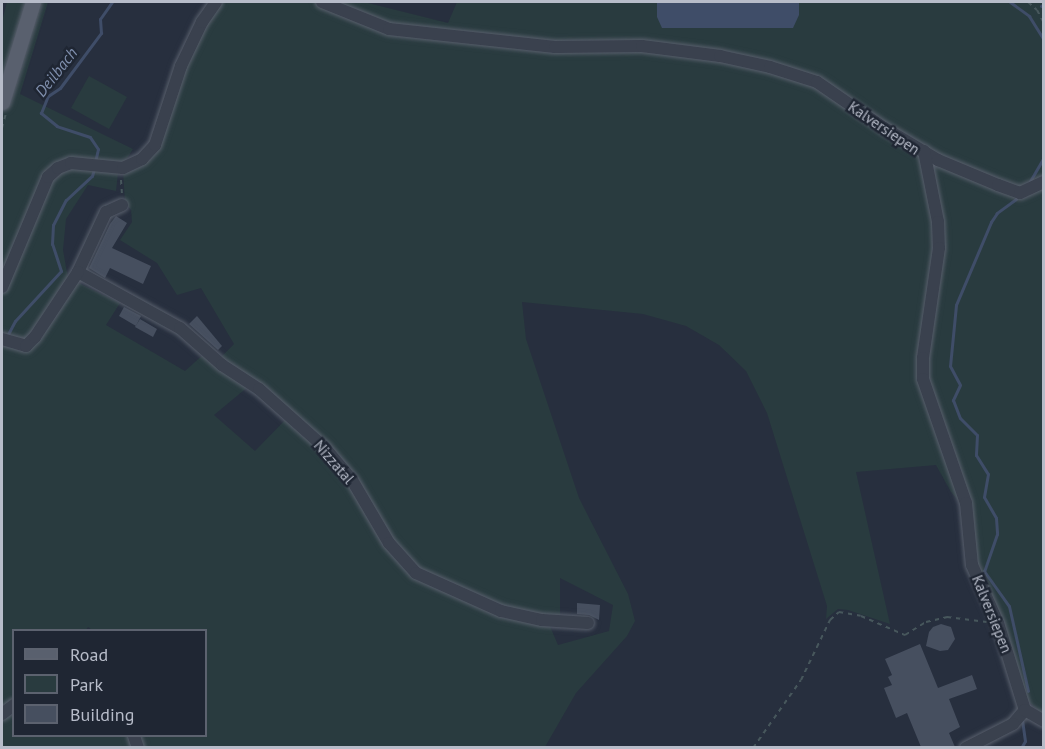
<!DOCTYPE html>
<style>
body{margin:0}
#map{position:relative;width:1045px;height:749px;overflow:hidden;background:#272f3e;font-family:"PT Sans",sans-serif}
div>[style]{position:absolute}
.green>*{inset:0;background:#293b3f}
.water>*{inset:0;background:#3f4d68}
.stream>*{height:3px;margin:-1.5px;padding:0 1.5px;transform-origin:1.5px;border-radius:1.5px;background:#3f4d68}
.building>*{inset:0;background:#464f5f}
.path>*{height:2px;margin-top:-1px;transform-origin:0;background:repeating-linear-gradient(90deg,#47575c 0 4.5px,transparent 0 9px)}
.roads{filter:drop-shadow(0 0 2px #585f6c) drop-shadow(0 0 2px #585f6c)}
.minor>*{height:12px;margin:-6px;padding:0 6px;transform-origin:6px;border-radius:6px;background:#3a414e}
.major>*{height:15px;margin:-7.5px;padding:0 7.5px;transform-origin:7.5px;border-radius:7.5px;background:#59606e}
span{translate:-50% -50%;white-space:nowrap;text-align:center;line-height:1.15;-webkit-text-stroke:5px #1f2633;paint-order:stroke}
.street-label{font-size:15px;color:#b7bcc9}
.water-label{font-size:16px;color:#8090ae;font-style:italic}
.frame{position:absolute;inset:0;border:3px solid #b7bcc9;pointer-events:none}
.legend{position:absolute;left:12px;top:629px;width:195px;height:108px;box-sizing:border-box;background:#1f2633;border:2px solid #5c626f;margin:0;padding:8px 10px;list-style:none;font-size:18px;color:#b7bcc9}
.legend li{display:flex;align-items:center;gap:12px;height:30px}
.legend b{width:30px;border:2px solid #5c626f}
</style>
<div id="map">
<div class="green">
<i style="clip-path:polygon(7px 2px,48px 2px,20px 94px,133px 149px,118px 173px,116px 191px,88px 185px,66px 219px,63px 250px,68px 278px,120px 303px,106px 325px,185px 371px,205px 353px,249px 386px,214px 415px,255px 451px,288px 417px,323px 449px,351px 481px,387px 543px,415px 575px,425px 582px,492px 610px,549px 624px,558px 645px,609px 631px,613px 605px,560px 578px,560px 620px,542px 619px,500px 610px,419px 573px,389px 542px,352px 479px,324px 447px,259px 387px,219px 359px,234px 344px,201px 288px,177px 295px,157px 263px,120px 240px,132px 222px,131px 210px,125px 202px,123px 171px,143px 161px,156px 147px,185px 63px,220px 4px,226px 2px,364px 2px,448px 23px,457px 2px,1043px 2px,1043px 715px,1029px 702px,1021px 688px,1000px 621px,974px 564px,968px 502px,933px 405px,926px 377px,919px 379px,963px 506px,951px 492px,936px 465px,856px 472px,890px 624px,848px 610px,838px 609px,826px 619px,827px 606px,767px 413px,746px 371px,719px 345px,686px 326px,643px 314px,522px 302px,526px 339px,579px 498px,628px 594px,635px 621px,627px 636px,576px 693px,545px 747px,140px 747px,136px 736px,206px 736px,206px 630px,92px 630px,88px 627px,86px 630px,14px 630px,14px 736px,130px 736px,134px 747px,2px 747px,2px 21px)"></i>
<i style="clip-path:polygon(89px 76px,127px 97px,109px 129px,71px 108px)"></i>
</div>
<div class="water">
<i style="clip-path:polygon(657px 2px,799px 2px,799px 15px,793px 28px,662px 28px,657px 17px)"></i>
</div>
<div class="stream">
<i style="left:1010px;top:2px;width:24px;rotate:36deg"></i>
<i style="left:1029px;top:16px;width:28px;rotate:58deg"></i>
<i style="left:1041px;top:6px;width:4px;rotate:-34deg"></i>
<i style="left:95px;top:162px;width:13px;rotate:-77deg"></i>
<i style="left:98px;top:149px;width:14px;rotate:-124deg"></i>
<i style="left:90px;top:137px;width:35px;rotate:-162deg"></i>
<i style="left:57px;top:126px;width:21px;rotate:-141deg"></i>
<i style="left:41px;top:113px;width:18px;rotate:-68deg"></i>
<i style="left:48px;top:96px;width:14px;rotate:-34deg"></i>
<i style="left:60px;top:88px;width:69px;rotate:-53.3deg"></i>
<i style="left:101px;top:33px;width:14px;rotate:-94deg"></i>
<i style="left:100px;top:19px;width:21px;rotate:-55deg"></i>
<i style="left:1029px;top:183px;width:30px;rotate:-60deg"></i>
<i style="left:1016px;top:199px;width:24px;rotate:144deg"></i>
<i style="left:997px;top:213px;width:11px;rotate:124deg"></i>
<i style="left:991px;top:222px;width:90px;rotate:112.9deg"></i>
<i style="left:956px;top:305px;width:61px;rotate:95.6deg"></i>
<i style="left:950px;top:366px;width:21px;rotate:62deg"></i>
<i style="left:960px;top:385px;width:17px;rotate:115deg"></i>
<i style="left:953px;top:400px;width:19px;rotate:69deg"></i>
<i style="left:960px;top:418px;width:24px;rotate:45deg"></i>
<i style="left:977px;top:435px;width:20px;rotate:93deg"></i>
<i style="left:976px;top:455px;width:22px;rotate:58deg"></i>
<i style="left:988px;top:474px;width:23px;rotate:100deg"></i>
<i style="left:984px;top:497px;width:24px;rotate:60deg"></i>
<i style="left:996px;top:518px;width:16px;rotate:86deg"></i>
<i style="left:997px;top:534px;width:39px;rotate:109deg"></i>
<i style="left:984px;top:571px;width:43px;rotate:54.5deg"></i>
<i style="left:1009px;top:606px;width:87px;rotate:77.4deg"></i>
<i style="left:7px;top:336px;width:17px;rotate:-62deg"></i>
<i style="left:15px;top:321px;width:68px;rotate:-47.4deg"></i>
<i style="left:61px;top:271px;width:28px;rotate:-108deg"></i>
<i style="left:52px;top:244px;width:19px;rotate:-87deg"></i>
<i style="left:53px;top:225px;width:28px;rotate:-63deg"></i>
<i style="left:66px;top:200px;width:35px;rotate:-43deg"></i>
<i style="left:92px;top:176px;width:7px;rotate:-74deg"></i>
<i style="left:1021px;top:748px;width:8px;rotate:-60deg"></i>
<i style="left:1025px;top:741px;width:21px;rotate:-98deg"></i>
</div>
<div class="building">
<i style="clip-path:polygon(116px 216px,127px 223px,112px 248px,151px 266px,143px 284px,110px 268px,105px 278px,89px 268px,110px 224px)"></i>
<i style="clip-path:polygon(124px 307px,141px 316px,136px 326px,119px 316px)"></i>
<i style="clip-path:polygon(197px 316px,222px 346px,218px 350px,189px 324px)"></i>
<i style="clip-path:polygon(140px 319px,157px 329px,153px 337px,135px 327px)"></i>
<i style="clip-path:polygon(577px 603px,600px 605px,599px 620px,589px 615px,577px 614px)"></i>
<i style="clip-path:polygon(941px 624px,951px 627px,955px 639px,948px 650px,940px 651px,926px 646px,929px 632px,933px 627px)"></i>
<i style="clip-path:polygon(920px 644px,938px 688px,972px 675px,977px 689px,949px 699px,960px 727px,949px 733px,955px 747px,921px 747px,907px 713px,896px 718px,884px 688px,892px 685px,888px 677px,892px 675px,885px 659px)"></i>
</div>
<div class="path">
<i style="left:1028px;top:2px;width:12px;rotate:42deg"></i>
<i style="left:1037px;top:10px;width:15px;rotate:62deg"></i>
<i style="left:2px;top:128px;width:16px;rotate:-75deg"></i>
<i style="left:121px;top:180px;width:15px;rotate:86deg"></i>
<i style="left:753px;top:748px;width:83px;rotate:-54.8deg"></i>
<i style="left:801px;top:680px;width:67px;rotate:-64.2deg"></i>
<i style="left:830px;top:620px;width:12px;rotate:-42deg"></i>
<i style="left:839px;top:612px;width:22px;rotate:10deg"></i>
<i style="left:861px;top:616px;width:48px;rotate:23.4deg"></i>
<i style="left:905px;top:635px;width:25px;rotate:-32deg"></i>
<i style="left:926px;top:622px;width:22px;rotate:-13deg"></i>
<i style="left:947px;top:617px;width:40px;rotate:7.1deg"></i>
</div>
<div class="roads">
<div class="minor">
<i style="left:322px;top:2px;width:72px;rotate:21.9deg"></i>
<i style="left:389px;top:29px;width:167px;rotate:6.2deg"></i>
<i style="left:555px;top:47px;width:87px;rotate:-0.7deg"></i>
<i style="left:642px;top:46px;width:79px;rotate:7.3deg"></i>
<i style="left:720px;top:56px;width:51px;rotate:12.4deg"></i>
<i style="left:770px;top:67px;width:49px;rotate:17.7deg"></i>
<i style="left:817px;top:82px;width:81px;rotate:34.5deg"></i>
<i style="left:884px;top:128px;width:63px;rotate:30.7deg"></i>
<i style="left:938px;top:160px;width:65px;rotate:22.6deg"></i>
<i style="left:998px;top:185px;width:23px;rotate:20deg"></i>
<i style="left:1020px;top:193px;width:26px;rotate:-25deg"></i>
<i style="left:924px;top:151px;width:72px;rotate:78.8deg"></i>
<i style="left:938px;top:222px;width:26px;rotate:88deg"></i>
<i style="left:939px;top:248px;width:111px;rotate:98.3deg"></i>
<i style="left:923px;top:358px;width:21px;rotate:90deg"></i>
<i style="left:923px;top:379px;width:131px;rotate:70.9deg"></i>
<i style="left:966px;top:503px;width:62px;rotate:84.5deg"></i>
<i style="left:972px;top:565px;width:64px;rotate:65.9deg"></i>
<i style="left:998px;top:623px;width:91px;rotate:72.8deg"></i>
<i style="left:1025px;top:710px;width:18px;rotate:131deg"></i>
<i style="left:1013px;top:724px;width:53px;rotate:152.9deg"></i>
<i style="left:122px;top:205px;width:17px;rotate:156deg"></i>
<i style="left:106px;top:212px;width:66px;rotate:115deg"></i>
<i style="left:78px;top:272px;width:116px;rotate:28.8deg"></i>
<i style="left:180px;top:328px;width:56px;rotate:41.4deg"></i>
<i style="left:222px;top:365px;width:44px;rotate:33deg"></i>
<i style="left:259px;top:389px;width:87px;rotate:41.7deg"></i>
<i style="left:324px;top:447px;width:43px;rotate:49.7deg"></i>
<i style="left:352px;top:480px;width:73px;rotate:59.6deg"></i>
<i style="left:389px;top:543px;width:40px;rotate:48deg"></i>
<i style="left:416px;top:573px;width:93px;rotate:24.1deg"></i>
<i style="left:501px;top:611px;width:42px;rotate:12.4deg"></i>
<i style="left:542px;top:620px;width:46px;rotate:3.7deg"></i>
<i style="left:2px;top:287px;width:119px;rotate:-67.3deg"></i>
<i style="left:48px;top:177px;width:13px;rotate:-42deg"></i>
<i style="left:58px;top:168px;width:14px;rotate:-21deg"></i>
<i style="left:71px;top:163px;width:52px;rotate:5.5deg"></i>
<i style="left:123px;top:168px;width:21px;rotate:-25deg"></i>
<i style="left:142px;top:159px;width:19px;rotate:-47deg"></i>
<i style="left:155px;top:145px;width:83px;rotate:-71.8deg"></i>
<i style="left:181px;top:66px;width:49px;rotate:-64.5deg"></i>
<i style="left:202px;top:22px;width:24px;rotate:-55deg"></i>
<i style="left:2px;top:339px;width:25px;rotate:16deg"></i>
<i style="left:26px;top:346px;width:13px;rotate:-45deg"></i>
<i style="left:35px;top:337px;width:78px;rotate:-56.5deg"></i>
<i style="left:1025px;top:710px;width:22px;rotate:30deg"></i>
<i style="left:2px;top:714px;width:15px;rotate:-37deg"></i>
<i style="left:134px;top:736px;width:13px;rotate:72deg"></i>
</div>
<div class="major">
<i style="left:2px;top:102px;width:105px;rotate:-72.8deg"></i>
</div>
</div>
<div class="street-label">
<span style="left:884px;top:128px;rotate:34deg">Kalversiepen</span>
<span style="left:334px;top:462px;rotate:49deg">Nizzatal</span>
<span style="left:992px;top:614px;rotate:68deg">Kalversiepen</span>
</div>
<div class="water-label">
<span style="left:56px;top:72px;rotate:-52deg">Deilbach</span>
</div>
<div class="frame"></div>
<ul class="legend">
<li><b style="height:8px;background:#59606e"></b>Road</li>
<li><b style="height:16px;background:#293b3f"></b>Park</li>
<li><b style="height:16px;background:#464f5f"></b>Building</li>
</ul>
</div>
